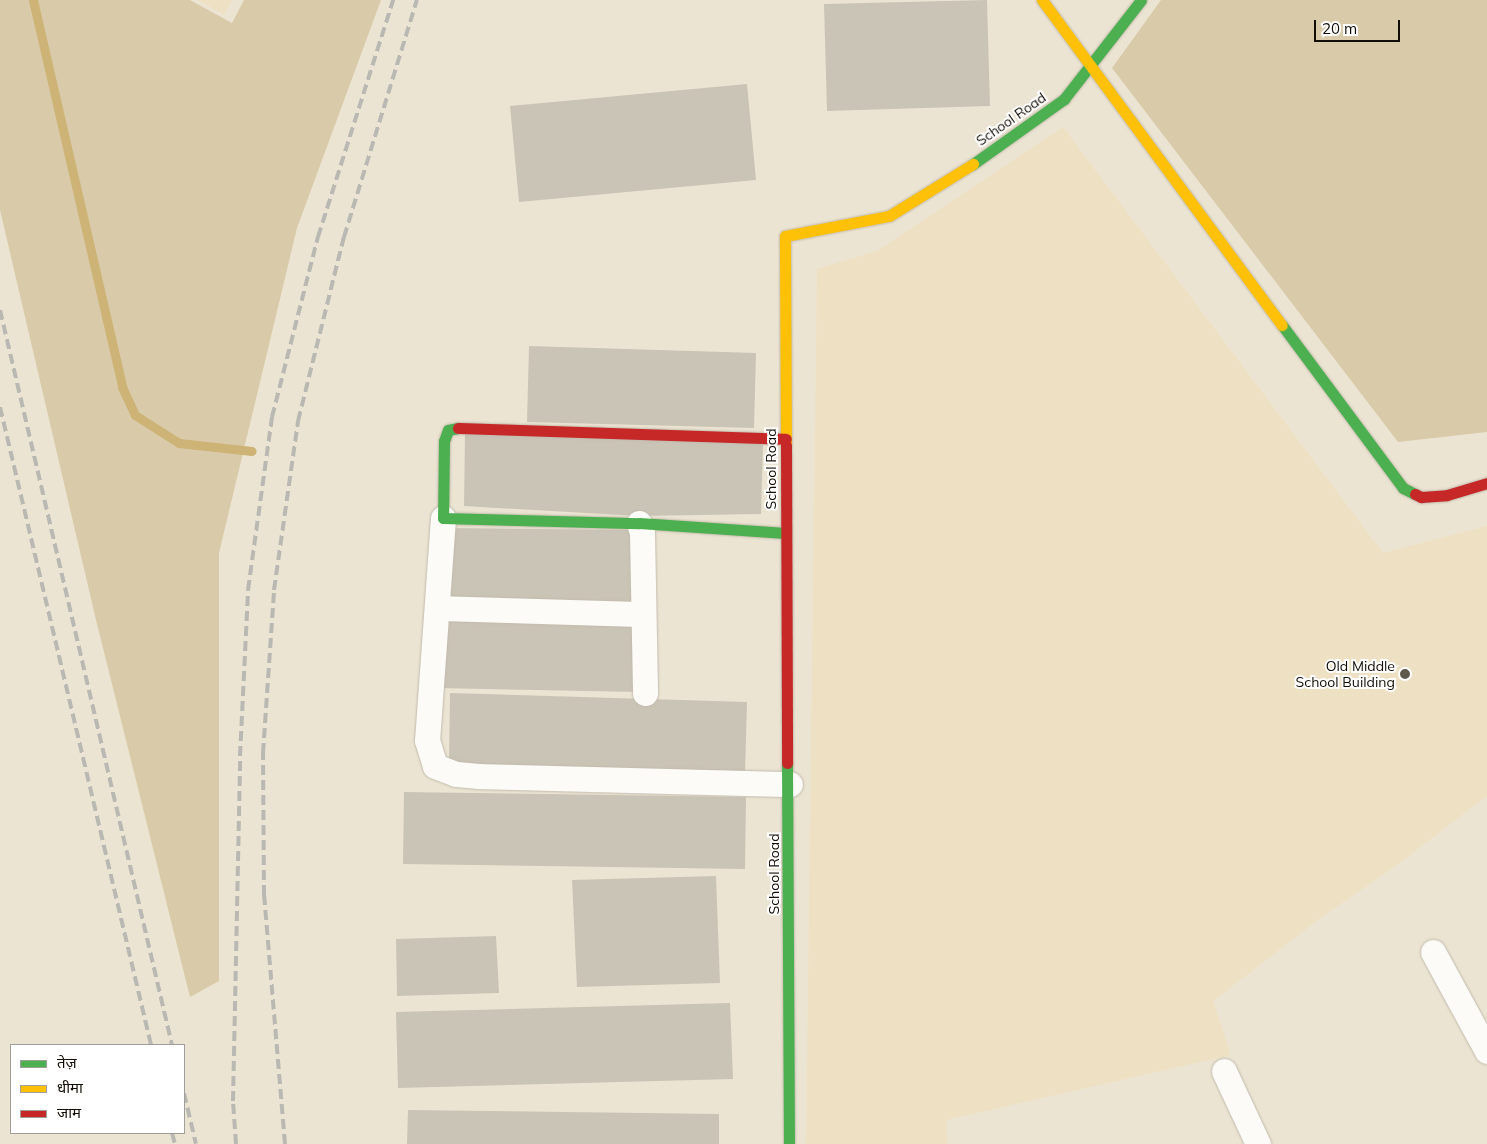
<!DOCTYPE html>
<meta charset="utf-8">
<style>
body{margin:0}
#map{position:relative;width:1487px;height:1144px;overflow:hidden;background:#ece4d2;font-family:Mulish,"Noto Sans Devanagari",sans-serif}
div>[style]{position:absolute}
.built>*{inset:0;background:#eee1c3}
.green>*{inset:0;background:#d9cba9}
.stream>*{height:9px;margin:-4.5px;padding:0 4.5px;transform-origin:4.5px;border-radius:4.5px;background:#cdb476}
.building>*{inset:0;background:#cac4b6}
.roads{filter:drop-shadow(0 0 1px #c2bbad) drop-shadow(0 0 1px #c2bbad)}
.street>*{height:25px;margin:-12.5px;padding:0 12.5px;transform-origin:12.5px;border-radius:12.5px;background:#fcfbf8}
.fast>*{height:11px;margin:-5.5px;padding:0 5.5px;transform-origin:5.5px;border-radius:5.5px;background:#4caf50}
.slow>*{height:11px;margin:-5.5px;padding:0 5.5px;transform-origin:5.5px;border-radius:5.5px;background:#ffc107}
.jam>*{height:11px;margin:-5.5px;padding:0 5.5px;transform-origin:5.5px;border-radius:5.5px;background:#c62828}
.rail>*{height:4px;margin-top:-2px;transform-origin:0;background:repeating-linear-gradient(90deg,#b9b8b3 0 10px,transparent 0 15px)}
.dots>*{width:14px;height:14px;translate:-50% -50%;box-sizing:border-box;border:2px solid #fff;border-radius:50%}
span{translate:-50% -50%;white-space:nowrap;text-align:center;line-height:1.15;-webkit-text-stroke:4px #fff;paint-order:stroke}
.street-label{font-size:14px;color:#130e04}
.poi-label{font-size:14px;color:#130e04}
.right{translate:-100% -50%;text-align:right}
.legend{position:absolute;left:10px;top:1044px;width:175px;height:90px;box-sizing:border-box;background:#fff;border:1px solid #a19f9b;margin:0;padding:6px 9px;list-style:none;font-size:15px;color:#130e04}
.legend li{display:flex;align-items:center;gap:10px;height:25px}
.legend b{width:25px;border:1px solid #a19f9b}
.scale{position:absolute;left:1314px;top:20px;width:86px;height:22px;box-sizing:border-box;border:2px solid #130e04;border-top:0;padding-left:6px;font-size:15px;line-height:18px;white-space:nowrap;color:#130e04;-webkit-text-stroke:4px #fff;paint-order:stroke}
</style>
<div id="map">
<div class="built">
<i style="clip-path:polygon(198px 0,232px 0,224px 15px)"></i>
<i style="clip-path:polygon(1063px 127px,1383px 553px,1487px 526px,1487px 796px,1389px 871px,1327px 913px,1213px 1001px,1231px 1055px,946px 1120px,947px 1144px,806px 1144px,817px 269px,877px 251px)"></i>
</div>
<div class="green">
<i style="clip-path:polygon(0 0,190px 0,232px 23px,244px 0,381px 0,297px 228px,219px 553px,219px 981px,190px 997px,96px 620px,0 210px)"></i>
<i style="clip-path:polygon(1161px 0,1487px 0,1487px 432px,1398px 442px,1112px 68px)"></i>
</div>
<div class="stream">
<i style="left:33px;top:0;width:397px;rotate:77deg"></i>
<i style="left:122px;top:387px;width:31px;rotate:65deg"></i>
<i style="left:135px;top:415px;width:52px;rotate:32.5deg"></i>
<i style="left:179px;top:443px;width:73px;rotate:6.3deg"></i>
</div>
<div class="building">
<i style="clip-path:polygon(987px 0,990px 106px,827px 111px,824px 4px)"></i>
<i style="clip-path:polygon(747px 84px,756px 180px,519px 202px,510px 106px)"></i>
<i style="clip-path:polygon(529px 346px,756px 353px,754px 428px,527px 422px)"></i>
<i style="clip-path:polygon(465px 434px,763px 442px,761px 514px,639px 516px,464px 506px)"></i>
<i style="clip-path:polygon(449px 528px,636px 530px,636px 606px,448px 604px)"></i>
<i style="clip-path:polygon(440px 615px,640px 619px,639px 692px,439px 688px)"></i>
<i style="clip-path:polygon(450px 693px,747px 702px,745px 774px,449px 765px)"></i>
<i style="clip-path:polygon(404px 792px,746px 797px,745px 869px,403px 864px)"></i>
<i style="clip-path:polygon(716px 876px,720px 983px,577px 987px,572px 880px)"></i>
<i style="clip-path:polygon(496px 936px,499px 993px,397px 996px,396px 939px)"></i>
<i style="clip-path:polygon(730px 1003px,733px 1079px,398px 1088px,396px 1012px)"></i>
<i style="clip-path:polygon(408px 1110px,719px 1114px,719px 1144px,407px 1144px)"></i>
</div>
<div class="roads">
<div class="street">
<i style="left:443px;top:518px;width:223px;rotate:94.1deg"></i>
<i style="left:427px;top:740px;width:27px;rotate:73deg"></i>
<i style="left:435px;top:766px;width:22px;rotate:21deg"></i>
<i style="left:456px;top:774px;width:23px;rotate:5deg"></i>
<i style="left:479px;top:776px;width:311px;rotate:1.5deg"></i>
<i style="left:639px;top:523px;width:10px;rotate:73deg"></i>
<i style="left:642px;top:533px;width:160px;rotate:88.9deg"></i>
<i style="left:438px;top:608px;width:205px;rotate:1.7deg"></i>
<i style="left:1433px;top:952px;width:113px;rotate:61.4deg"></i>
<i style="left:1224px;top:1071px;width:81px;rotate:65deg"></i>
</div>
<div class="fast">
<i style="left:973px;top:164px;width:112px;rotate:-35.5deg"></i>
<i style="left:1064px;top:99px;width:125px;rotate:-52.1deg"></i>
<i style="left:1282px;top:325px;width:203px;rotate:53.4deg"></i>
<i style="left:1403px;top:488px;width:13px;rotate:27deg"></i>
<i style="left:458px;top:428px;width:10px;rotate:169deg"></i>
<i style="left:448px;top:430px;width:12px;rotate:110deg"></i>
<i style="left:444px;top:441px;width:77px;rotate:90.7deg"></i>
<i style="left:443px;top:518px;width:196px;rotate:1.5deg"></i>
<i style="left:639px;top:523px;width:147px;rotate:3.9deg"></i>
<i style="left:787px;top:763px;width:381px;rotate:89.7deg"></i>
</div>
<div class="slow">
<i style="left:1042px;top:0;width:404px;rotate:53.6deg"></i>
<i style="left:786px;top:445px;width:209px;rotate:-90.3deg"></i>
<i style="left:785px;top:236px;width:106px;rotate:-10.9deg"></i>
<i style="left:889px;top:216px;width:99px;rotate:-31.8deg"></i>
</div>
<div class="jam">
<i style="left:458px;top:428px;width:328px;rotate:1.9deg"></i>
<i style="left:786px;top:445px;width:318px;rotate:89.8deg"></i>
<i style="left:1415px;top:494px;width:7px;rotate:27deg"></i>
<i style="left:1421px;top:497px;width:26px;rotate:-4deg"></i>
<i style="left:1447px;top:495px;width:42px;rotate:-16.7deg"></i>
</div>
</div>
<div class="rail">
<i style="left:0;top:310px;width:755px;rotate:76.83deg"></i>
<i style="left:0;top:407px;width:656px;rotate:76.68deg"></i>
<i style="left:184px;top:1093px;width:52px;rotate:76.8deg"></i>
<i style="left:172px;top:1133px;width:11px;rotate:75deg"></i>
<i style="left:236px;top:1144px;width:43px;rotate:-94deg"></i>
<i style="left:233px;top:1101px;width:345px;rotate:-88.8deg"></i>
<i style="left:240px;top:756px;width:166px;rotate:-87.2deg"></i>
<i style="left:248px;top:590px;width:175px;rotate:-82.1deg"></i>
<i style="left:272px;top:417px;width:186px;rotate:-75.7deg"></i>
<i style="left:318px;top:237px;width:249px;rotate:-72.4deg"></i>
<i style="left:285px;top:1144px;width:250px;rotate:-94.8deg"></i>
<i style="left:264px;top:895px;width:142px;rotate:-90.4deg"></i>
<i style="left:263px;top:753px;width:163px;rotate:-86.1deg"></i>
<i style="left:274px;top:590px;width:171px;rotate:-81.9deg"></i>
<i style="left:298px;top:421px;width:190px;rotate:-76deg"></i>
<i style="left:344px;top:237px;width:248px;rotate:-72.9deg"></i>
</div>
<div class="dots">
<i style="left:1405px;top:674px;background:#5f594c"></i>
</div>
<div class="street-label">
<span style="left:1011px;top:119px;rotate:-35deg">School Road</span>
<span style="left:771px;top:469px;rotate:-90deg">School Road</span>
<span style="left:774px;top:874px;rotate:-90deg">School Road</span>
</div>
<div class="poi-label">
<span class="right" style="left:1395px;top:674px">Old Middle<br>School Building</span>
</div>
<ul class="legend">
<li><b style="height:6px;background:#4caf50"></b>तेज़</li>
<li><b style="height:6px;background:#ffc107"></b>धीमा</li>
<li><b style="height:6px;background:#c62828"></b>जाम</li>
</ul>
<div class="scale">20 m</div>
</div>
